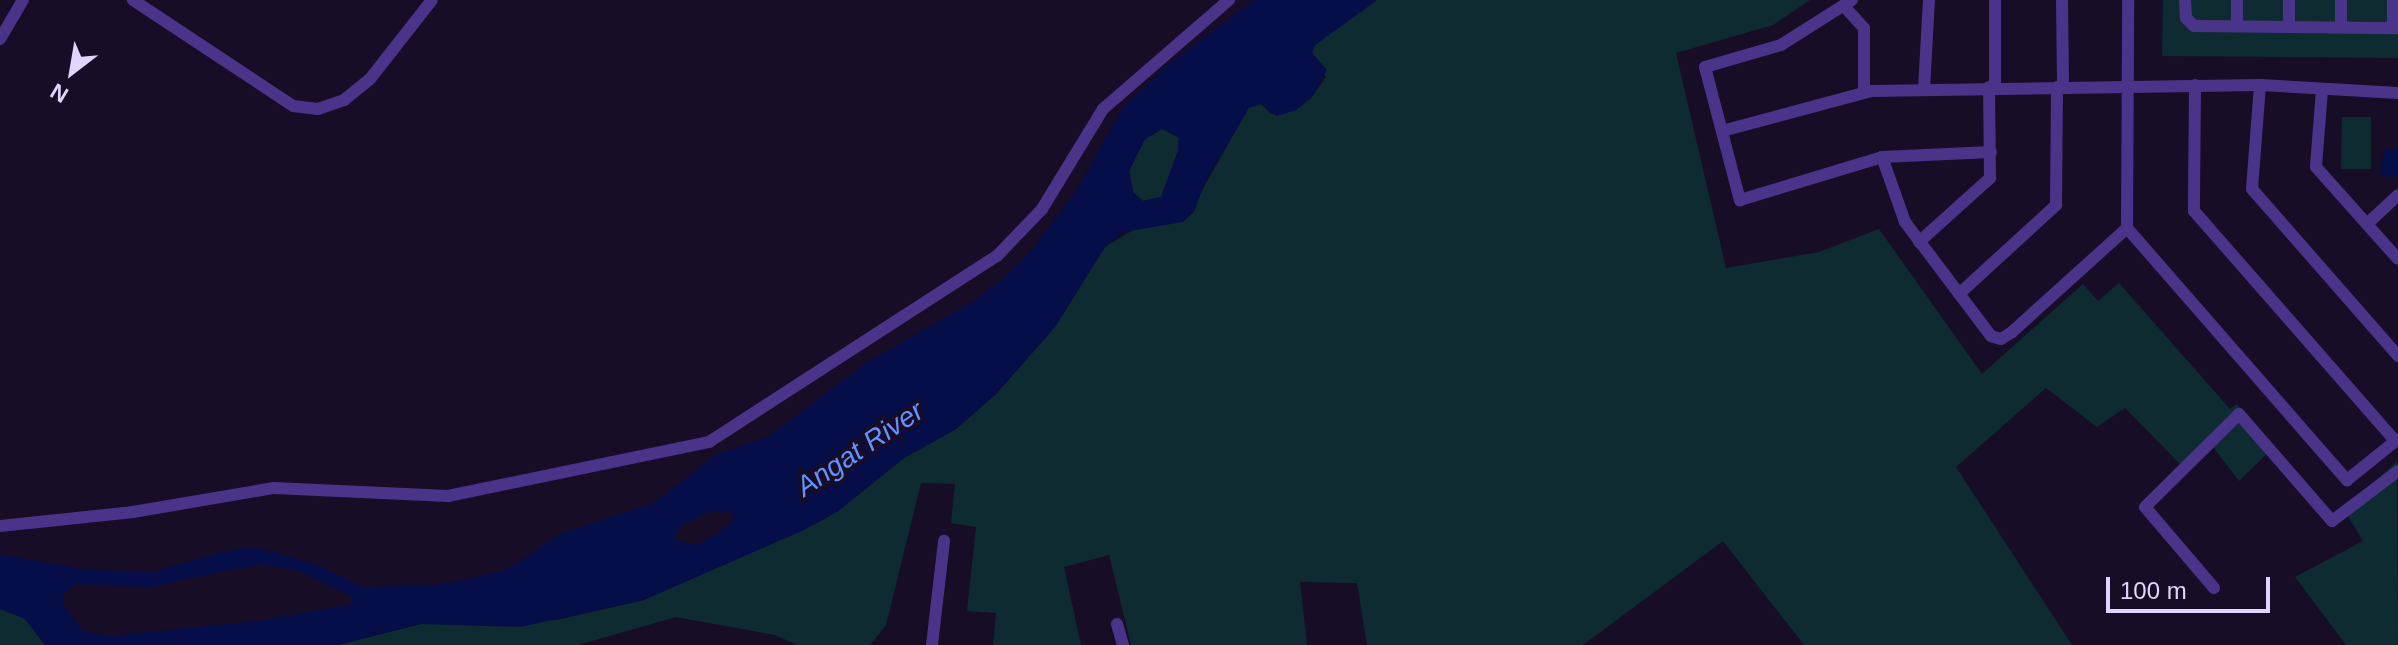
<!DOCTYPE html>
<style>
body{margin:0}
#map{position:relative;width:2398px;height:645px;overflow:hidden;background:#170d27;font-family:Arial,sans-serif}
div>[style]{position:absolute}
.green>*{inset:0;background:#0f2b32}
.water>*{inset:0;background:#050e48}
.minor>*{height:12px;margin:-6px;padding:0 6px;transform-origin:6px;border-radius:6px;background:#4a348a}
span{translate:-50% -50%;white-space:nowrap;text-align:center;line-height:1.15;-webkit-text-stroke:8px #170d27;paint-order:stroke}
.water-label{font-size:28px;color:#6192ff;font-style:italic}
.north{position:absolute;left:32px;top:32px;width:80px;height:80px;-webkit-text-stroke:6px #170d27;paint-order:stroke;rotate:211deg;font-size:22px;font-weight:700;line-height:32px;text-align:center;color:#e2d3ff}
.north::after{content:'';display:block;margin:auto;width:28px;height:36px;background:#e2d3ff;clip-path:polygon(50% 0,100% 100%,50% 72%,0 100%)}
.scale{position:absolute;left:2106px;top:577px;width:164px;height:36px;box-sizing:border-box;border:4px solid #e2d3ff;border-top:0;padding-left:10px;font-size:24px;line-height:28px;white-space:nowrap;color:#e2d3ff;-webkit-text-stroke:6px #170d27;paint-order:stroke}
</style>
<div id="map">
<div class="green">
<i style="clip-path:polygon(1377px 0,1810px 0,1773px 25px,1676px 53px,1726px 268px,1819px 252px,1879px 229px,1982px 374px,2083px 284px,2098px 301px,2119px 283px,2230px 409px,2237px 404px,2273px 448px,2239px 481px,2210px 443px,2182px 466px,2125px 408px,2097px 427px,2046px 388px,1956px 467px,2072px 645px,1804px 645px,1723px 541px,1583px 645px,1367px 645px,1357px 583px,1300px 582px,1307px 645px,1131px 645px,1109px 555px,1064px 567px,1081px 645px,993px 645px,996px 613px,967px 611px,976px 527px,951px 523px,955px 484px,921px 483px,886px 625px,870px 645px,797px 645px,775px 635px,676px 617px,578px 645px,338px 645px,421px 624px,557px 620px,644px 600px,837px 512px,904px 458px,956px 429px,997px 393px,1055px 327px,1105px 247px,1138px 227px,1186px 219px,1249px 107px,1261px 104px,1271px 114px,1296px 110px,1312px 97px,1326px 77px,1312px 53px,1315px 45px)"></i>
<i style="clip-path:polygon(2163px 0,2398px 0,2398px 58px,2162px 56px)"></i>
<i style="clip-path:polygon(2342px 117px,2371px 117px,2371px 169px,2341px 169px)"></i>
<i style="clip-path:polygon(1162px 129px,1179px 138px,1178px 151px,1161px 197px,1143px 201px,1133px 193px,1129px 171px,1145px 139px)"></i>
<i style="clip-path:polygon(2397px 461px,2398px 645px,2346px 645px,2295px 577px,2363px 541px,2344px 510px)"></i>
<i style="clip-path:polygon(0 609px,14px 610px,25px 619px,45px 645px,0 645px)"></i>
</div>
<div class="water">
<i style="clip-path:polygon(evenodd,1254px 0,1377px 0,1315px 45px,1312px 53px,1327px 70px,1312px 97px,1296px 110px,1277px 116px,1261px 104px,1249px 108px,1205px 182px,1194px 212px,1183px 222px,1123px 232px,1105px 247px,1055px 327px,997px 393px,956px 429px,904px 458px,837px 512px,804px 530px,644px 600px,520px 627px,421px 624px,338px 645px,45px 645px,25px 619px,0 609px,0 554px,87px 570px,156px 571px,234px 549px,260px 548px,315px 564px,364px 587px,438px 585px,506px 570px,561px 534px,654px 503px,713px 456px,769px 436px,866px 363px,974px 301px,1005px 277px,1030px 252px,1077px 190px,1122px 108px,1166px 66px,1254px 0,1162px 129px,1179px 137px,1178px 151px,1161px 197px,1143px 201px,1133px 192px,1129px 171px,1145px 139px,1162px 129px,1254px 0,722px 511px,732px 513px,734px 519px,715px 535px,696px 545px,675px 540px,679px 528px,705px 513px,722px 511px,1254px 0,260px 564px,297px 570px,351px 596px,353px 604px,259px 621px,109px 636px,83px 631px,64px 606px,63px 594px,76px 584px,149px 587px,260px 564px)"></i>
<i style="clip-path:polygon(2384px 149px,2398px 150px,2398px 174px,2392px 178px,2380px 174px)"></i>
</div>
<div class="minor">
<i style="left:133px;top:0;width:192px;rotate:33.5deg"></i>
<i style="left:293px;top:106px;width:25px;rotate:7deg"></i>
<i style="left:318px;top:109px;width:28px;rotate:-19deg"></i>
<i style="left:344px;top:100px;width:33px;rotate:-39deg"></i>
<i style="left:370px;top:79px;width:100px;rotate:-51.9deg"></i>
<i style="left:1852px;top:0;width:84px;rotate:147.6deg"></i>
<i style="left:1781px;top:45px;width:79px;rotate:163.9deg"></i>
<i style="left:1705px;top:67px;width:138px;rotate:75.3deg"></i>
<i style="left:1740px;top:200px;width:148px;rotate:-16.8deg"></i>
<i style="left:1882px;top:157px;width:109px;rotate:-2.6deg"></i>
<i style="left:2062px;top:0;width:87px;rotate:89.3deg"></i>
<i style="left:2185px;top:0;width:18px;rotate:87deg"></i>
<i style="left:2186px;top:18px;width:11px;rotate:45deg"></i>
<i style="left:2194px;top:26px;width:204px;rotate:0.6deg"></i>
<i style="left:1844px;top:6px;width:30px;rotate:48deg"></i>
<i style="left:1864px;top:28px;width:64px;rotate:90deg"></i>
<i style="left:2237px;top:26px;width:26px;rotate:-90deg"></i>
<i style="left:2289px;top:27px;width:27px;rotate:-90deg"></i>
<i style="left:2341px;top:27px;width:27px;rotate:-90deg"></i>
<i style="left:2393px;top:28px;width:28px;rotate:-90deg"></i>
<i style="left:0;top:39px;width:45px;rotate:-59.5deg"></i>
<i style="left:2195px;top:85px;width:126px;rotate:90.5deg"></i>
<i style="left:2194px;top:211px;width:305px;rotate:48.8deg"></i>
<i style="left:2260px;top:85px;width:104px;rotate:94.4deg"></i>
<i style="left:2252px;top:189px;width:222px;rotate:48.8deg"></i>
<i style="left:1995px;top:87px;width:87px;rotate:-90deg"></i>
<i style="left:1924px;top:89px;width:89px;rotate:-86.8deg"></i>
<i style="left:2322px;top:90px;width:77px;rotate:94.5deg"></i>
<i style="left:2316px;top:167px;width:123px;rotate:48.3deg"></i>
<i style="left:1722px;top:131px;width:154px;rotate:-15deg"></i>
<i style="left:1871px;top:91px;width:389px;rotate:-0.9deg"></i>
<i style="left:2260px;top:85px;width:138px;rotate:3.3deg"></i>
<i style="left:1882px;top:157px;width:69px;rotate:70.5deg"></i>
<i style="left:1905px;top:222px;width:143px;rotate:53deg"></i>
<i style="left:1991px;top:336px;width:10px;rotate:17deg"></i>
<i style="left:2001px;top:339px;width:13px;rotate:-32deg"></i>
<i style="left:2012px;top:332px;width:155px;rotate:-42.1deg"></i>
<i style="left:2127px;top:228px;width:228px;rotate:-89.7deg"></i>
<i style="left:2367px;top:224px;width:42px;rotate:-43.1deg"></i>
<i style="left:2127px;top:228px;width:335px;rotate:48.9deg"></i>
<i style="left:2347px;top:480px;width:65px;rotate:-38.8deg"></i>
<i style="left:1919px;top:242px;width:96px;rotate:-42deg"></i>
<i style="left:1990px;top:178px;width:91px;rotate:-90.6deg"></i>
<i style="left:1959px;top:294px;width:132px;rotate:-42.5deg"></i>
<i style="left:2056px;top:205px;width:118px;rotate:-89.5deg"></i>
<i style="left:0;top:526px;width:134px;rotate:-6deg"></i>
<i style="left:133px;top:512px;width:143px;rotate:-9.7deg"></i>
<i style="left:274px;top:488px;width:174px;rotate:2.6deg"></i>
<i style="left:448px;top:496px;width:267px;rotate:-11.7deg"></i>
<i style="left:709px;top:442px;width:343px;rotate:-32.9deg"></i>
<i style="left:997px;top:256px;width:65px;rotate:-46.2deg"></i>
<i style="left:1042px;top:209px;width:117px;rotate:-58.6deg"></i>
<i style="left:1103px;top:109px;width:167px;rotate:-40.9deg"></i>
<i style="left:2214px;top:588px;width:106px;rotate:-130.4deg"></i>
<i style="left:2145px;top:507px;width:132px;rotate:-44.7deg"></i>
<i style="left:2239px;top:414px;width:142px;rotate:49deg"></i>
<i style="left:2332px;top:521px;width:83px;rotate:-37.1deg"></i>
<i style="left:1117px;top:624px;width:22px;rotate:74deg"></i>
<i style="left:932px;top:645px;width:105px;rotate:-83.4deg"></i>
</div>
<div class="water-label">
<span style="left:860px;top:449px;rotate:-34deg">Angat River</span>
</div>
<div class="north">N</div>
<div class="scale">100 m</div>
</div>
